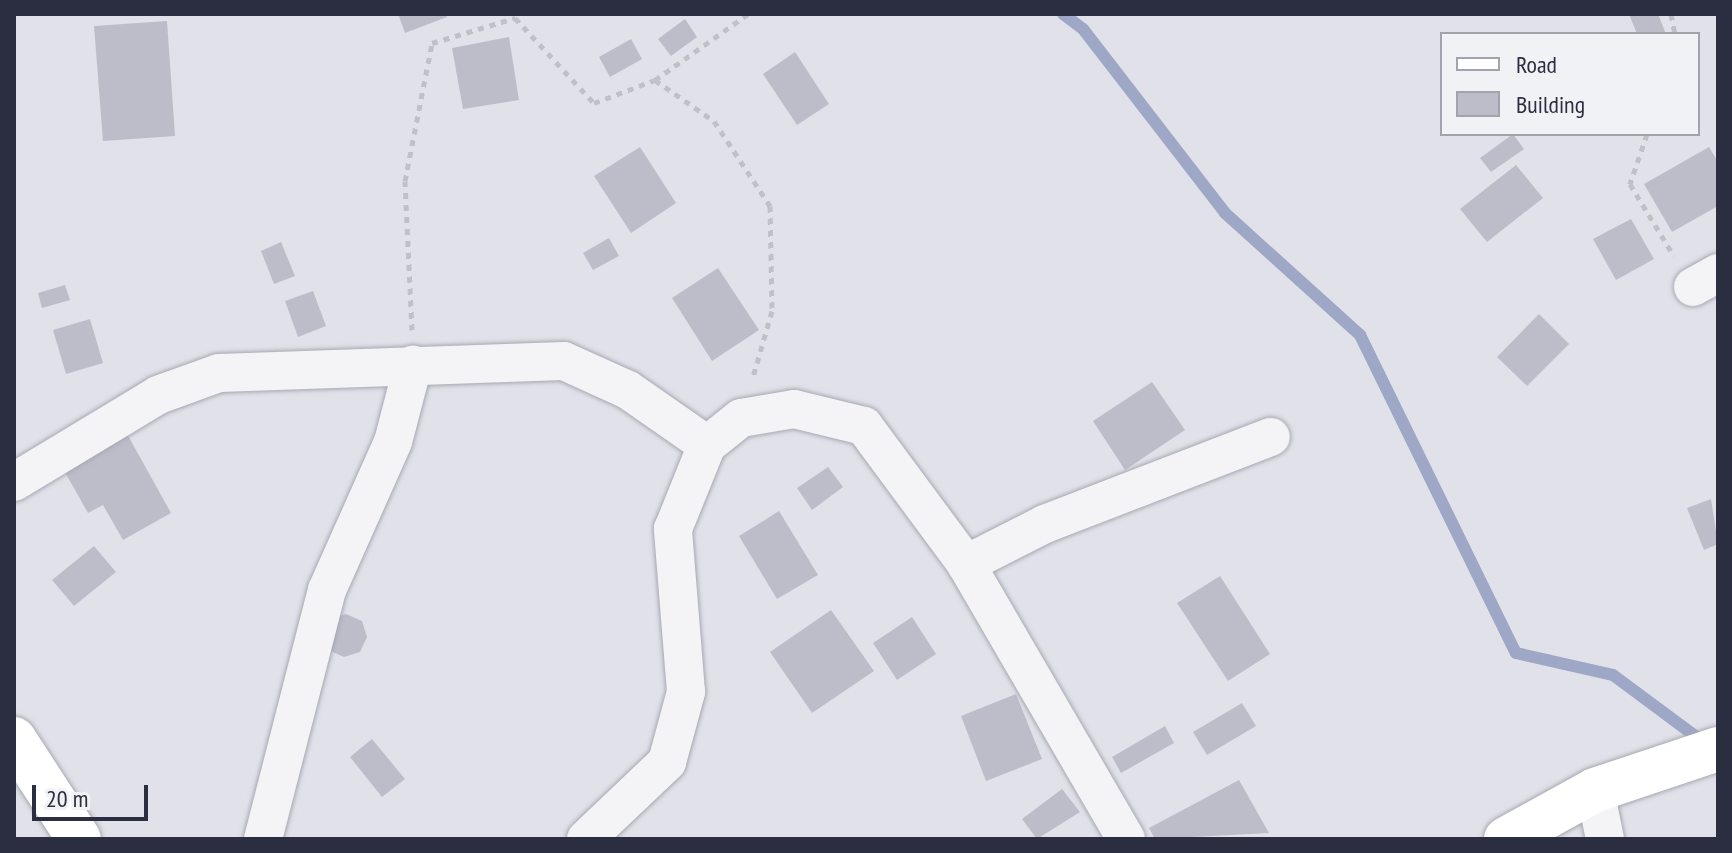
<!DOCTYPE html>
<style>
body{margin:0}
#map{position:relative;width:1732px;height:853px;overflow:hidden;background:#e1e2e9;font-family:"PT Sans Narrow",sans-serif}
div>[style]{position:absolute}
.stream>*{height:12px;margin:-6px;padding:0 6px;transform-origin:6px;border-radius:6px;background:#9fa7c6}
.building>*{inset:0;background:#bcbdc8}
.path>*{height:5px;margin-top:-2.5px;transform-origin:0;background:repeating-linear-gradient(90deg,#c0c0c7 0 6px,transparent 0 12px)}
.roads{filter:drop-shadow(0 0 2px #a7a8b3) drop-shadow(0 0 2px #a7a8b3)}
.street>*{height:38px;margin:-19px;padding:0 19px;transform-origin:19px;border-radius:19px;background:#f4f4f7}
.secondary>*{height:44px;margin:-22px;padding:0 22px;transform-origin:22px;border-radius:22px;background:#fff}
span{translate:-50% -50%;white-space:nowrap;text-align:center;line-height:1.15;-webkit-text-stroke:6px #f1f2f6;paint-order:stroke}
.frame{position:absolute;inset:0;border:16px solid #2b2d40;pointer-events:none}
.legend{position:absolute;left:1440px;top:32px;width:260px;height:104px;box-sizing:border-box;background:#f1f2f6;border:2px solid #a2a3ad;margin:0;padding:10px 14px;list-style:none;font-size:24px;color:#2b2d40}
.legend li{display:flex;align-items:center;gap:16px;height:40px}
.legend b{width:40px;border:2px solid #a2a3ad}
.scale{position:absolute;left:32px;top:785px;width:116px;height:36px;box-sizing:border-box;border:4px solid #2b2d40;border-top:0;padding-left:10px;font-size:24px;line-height:28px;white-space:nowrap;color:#2b2d40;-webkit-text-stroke:6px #f1f2f6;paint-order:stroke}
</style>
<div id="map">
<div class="stream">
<i style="left:1063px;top:14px;width:25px;rotate:37deg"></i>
<i style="left:1083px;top:29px;width:232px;rotate:52.3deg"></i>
<i style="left:1225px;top:213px;width:182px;rotate:42.1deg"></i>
<i style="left:1360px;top:335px;width:354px;rotate:63.9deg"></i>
<i style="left:1516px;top:653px;width:99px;rotate:12.8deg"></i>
<i style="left:1613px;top:675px;width:116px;rotate:36.6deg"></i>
</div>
<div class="building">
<i style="clip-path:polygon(398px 14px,446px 14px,447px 17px,405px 33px)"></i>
<i style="clip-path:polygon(1629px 14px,1658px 14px,1666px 34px,1637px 34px)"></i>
<i style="clip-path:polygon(685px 19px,697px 37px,671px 56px,658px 39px)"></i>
<i style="clip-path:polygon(167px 21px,175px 136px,103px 141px,94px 26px)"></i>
<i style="clip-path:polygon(509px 37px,519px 100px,463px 109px,452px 48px)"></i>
<i style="clip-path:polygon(631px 39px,642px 59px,610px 77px,599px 57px)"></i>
<i style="clip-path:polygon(795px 52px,829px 104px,797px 125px,763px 74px)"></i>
<i style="clip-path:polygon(1513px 134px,1524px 149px,1491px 172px,1480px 158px)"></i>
<i style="clip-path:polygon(640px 147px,676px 203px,631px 233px,594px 176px)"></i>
<i style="clip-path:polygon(1709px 147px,1718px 162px,1718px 206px,1672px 232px,1644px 184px)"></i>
<i style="clip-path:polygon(1516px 165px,1543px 198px,1487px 242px,1460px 209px)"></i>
<i style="clip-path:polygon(1631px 219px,1654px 259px,1616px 280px,1593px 239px)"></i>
<i style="clip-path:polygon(609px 238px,619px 256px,593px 270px,583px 253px)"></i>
<i style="clip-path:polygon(281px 242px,295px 276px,274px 284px,261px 251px)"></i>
<i style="clip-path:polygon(718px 268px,759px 330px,712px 361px,672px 298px)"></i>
<i style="clip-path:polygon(65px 285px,70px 300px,42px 308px,38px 293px)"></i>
<i style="clip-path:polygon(313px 291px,326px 326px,298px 337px,285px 301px)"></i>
<i style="clip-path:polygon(1539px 314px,1569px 344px,1527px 386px,1497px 357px)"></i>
<i style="clip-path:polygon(90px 319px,103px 363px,66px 374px,53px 330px)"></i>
<i style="clip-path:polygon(1152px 382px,1185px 430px,1125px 470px,1093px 421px)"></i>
<i style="clip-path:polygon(126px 432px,171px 513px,123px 540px,103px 505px,88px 513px,62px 467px)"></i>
<i style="clip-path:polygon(828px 467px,843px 487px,812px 510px,797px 488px)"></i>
<i style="clip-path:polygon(1711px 499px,1718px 544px,1704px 550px,1687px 508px)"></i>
<i style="clip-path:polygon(779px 511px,818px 575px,777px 599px,739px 536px)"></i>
<i style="clip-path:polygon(94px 546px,116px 572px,74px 606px,52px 580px)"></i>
<i style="clip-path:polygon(1220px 576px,1270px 654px,1228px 681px,1177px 603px)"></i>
<i style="clip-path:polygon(831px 610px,874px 671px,812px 713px,770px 652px)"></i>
<i style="clip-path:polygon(346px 614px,362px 621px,367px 637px,360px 652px,344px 657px,328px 650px,331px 619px)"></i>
<i style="clip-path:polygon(912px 617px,936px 654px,897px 680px,873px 643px)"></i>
<i style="clip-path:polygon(1016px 694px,1042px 759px,986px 781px,961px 716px)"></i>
<i style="clip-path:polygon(1242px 703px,1256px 726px,1207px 755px,1193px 732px)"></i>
<i style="clip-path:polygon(1165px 726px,1174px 743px,1121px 773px,1112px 757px)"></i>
<i style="clip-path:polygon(372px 739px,405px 779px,382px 797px,350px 757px)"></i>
<i style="clip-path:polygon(1239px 780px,1269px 833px,1155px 839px,1149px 828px)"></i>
<i style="clip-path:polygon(1062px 789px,1080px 812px,1037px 839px,1022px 819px)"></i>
</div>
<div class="path">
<i style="left:1671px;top:14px;width:20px;rotate:79deg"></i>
<i style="left:655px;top:80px;width:72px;rotate:34.8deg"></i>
<i style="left:714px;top:121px;width:102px;rotate:56.6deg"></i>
<i style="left:770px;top:206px;width:105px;rotate:88.9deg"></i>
<i style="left:772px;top:311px;width:69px;rotate:106.1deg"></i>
<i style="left:1647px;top:134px;width:53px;rotate:108.8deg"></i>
<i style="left:1630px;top:184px;width:84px;rotate:58.6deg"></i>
<i style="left:412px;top:330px;width:149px;rotate:-92.7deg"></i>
<i style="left:405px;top:181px;width:141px;rotate:-78.9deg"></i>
<i style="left:432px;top:43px;width:87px;rotate:-16.8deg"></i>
<i style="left:515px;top:18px;width:116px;rotate:47.1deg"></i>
<i style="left:594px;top:103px;width:65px;rotate:-20.7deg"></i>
<i style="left:655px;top:80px;width:114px;rotate:-35.4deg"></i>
</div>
<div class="roads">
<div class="street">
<i style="left:1693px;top:287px;width:29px;rotate:-29deg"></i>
<i style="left:14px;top:482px;width:168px;rotate:-31.1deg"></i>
<i style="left:158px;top:395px;width:65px;rotate:-19.8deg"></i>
<i style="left:219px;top:373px;width:345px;rotate:-2deg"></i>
<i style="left:564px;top:361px;width:70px;rotate:24.4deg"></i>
<i style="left:628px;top:390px;width:96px;rotate:34.8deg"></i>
<i style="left:966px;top:564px;width:89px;rotate:-26.9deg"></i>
<i style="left:1045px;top:524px;width:242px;rotate:-21.1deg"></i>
<i style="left:1595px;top:790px;width:50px;rotate:78.5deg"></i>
<i style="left:263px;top:839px;width:257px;rotate:-75.6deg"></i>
<i style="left:327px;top:590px;width:162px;rotate:-66deg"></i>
<i style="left:393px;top:442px;width:80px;rotate:-75.4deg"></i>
<i style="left:586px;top:839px;width:112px;rotate:-43.5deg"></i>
<i style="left:667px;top:762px;width:73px;rotate:-74.8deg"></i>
<i style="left:686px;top:692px;width:164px;rotate:-94.6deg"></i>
<i style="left:673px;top:529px;width:91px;rotate:-68deg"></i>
<i style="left:707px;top:445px;width:43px;rotate:-38.5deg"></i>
<i style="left:741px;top:418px;width:54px;rotate:-9.6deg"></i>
<i style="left:794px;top:409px;width:72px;rotate:13.7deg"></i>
<i style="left:864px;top:426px;width:172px;rotate:53.5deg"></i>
<i style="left:966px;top:564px;width:318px;rotate:59.8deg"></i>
</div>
<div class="secondary">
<i style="left:14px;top:739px;width:119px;rotate:57deg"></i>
<i style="left:1506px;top:839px;width:102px;rotate:-28.8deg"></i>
<i style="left:1595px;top:790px;width:130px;rotate:-18.4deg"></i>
</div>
</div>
<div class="frame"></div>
<ul class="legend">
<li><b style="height:10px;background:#fff"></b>Road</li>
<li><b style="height:22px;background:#bcbdc8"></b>Building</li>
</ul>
<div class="scale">20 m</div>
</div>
